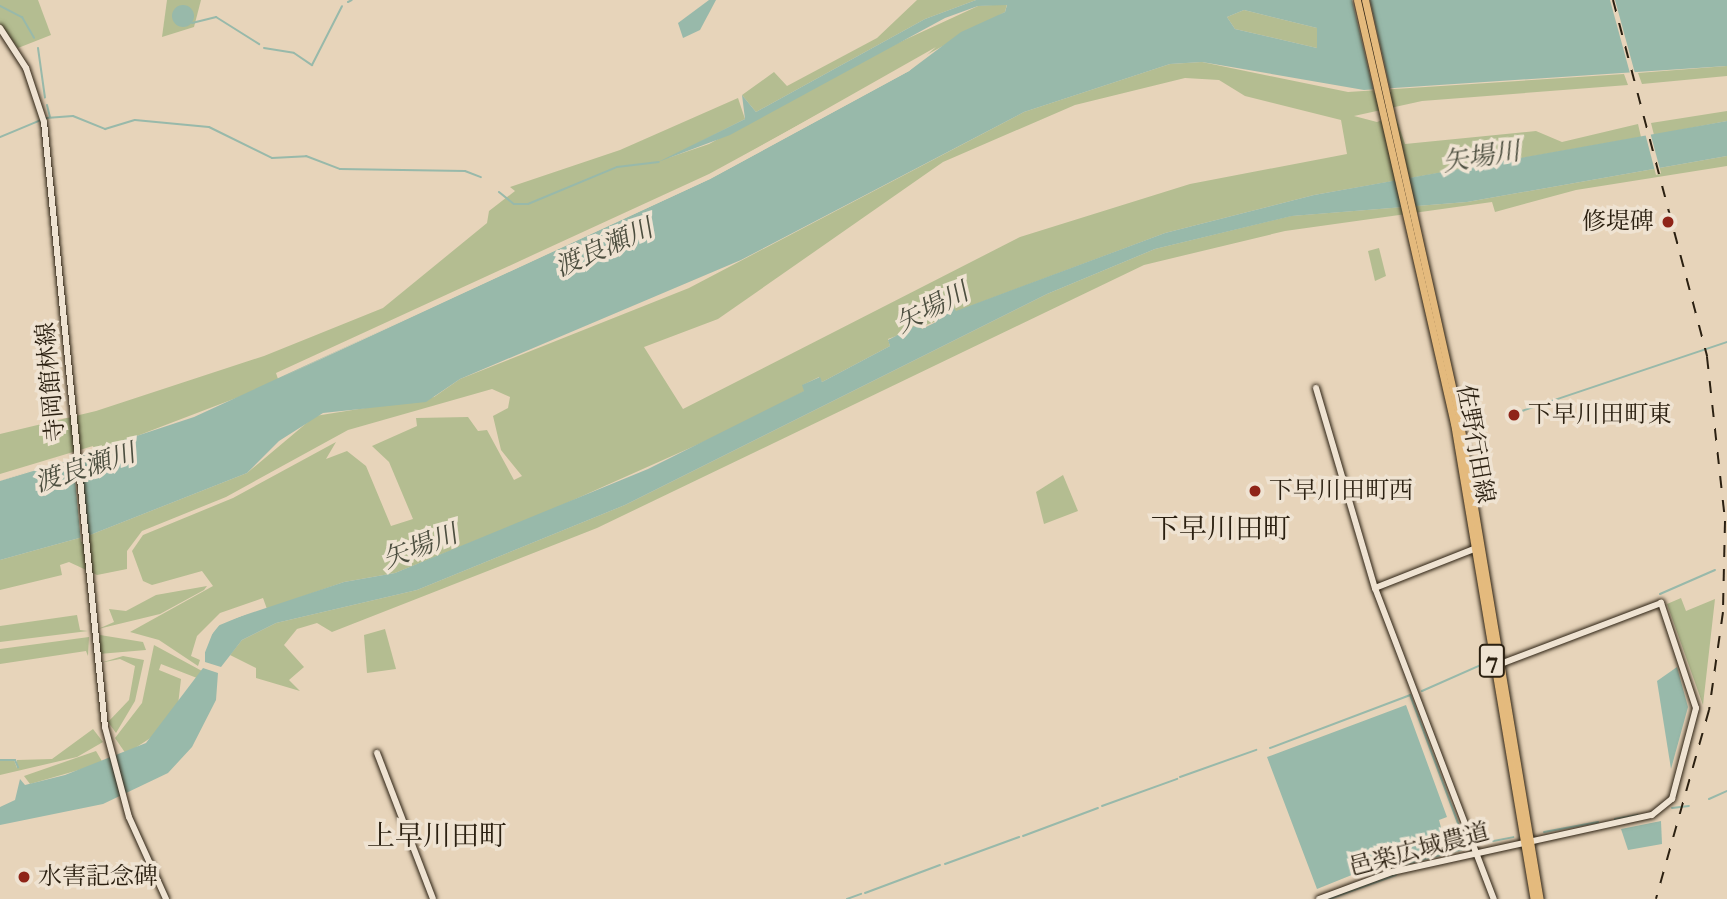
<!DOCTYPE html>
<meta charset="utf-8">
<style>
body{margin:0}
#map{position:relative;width:1727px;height:899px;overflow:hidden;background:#e7d4ba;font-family:"IM FELL Great Primer","Noto Serif JP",serif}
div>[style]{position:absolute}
.green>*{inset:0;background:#b4bd91}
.water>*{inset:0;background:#98b9aa}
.round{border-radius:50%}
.pier>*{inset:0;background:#e7d4ba}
.stream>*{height:2px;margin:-1px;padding:0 1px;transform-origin:1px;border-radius:1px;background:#98b9aa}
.roads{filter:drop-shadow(0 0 2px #2b2011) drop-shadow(0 0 2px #2b2011)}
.secondary>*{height:6px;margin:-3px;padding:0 3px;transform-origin:3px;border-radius:3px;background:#efe3d2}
.primary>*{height:7px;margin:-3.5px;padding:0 3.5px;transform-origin:3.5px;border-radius:3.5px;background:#e4ba7d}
.rail>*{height:2px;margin-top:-1px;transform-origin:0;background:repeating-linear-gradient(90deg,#2b2011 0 12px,transparent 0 24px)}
.dots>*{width:19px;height:19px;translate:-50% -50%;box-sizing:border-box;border:4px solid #efe3d2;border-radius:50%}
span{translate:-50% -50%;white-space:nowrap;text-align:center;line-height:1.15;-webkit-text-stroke:7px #efe3d2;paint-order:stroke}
.shield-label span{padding:2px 5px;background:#efe3d2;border:2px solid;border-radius:5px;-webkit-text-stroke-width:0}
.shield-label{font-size:23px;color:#2b2011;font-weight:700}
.poi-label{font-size:24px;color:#2b2011}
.right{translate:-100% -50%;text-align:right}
.left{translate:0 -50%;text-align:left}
.street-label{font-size:24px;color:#2b2011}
.water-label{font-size:26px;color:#4c4e3f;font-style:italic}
.quarter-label{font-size:28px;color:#2b2011}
</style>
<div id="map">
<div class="green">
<i style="clip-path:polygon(0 0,38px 0,51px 35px,18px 48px,0 24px)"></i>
<i style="clip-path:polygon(167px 0,201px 0,194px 27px,162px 37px)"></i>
<i style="clip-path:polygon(917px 0,976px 0,925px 19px,756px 112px,742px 95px,774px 72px,787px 86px,877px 38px)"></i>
<i style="clip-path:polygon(1007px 4px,1005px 12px,709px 174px,276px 373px,278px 379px,244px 395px,95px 452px,93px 446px,0 474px,0 434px,96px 411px,264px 356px,383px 308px,487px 223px,489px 211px,515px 191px,510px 187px,620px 150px,738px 98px,745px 119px,668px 158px,709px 144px,874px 54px,978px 6px)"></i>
<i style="clip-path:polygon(1244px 10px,1317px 28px,1317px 48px,1235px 29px,1227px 17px)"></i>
<i style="clip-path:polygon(evenodd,1202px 62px,1348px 92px,1624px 74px,1628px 85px,1422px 101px,1354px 116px,1377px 122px,1395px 115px,1405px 144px,1536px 131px,1562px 142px,1638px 124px,1641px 137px,1314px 195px,1165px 233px,955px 312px,953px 307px,937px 321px,888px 339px,890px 346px,822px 382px,819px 377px,803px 385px,805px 391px,728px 431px,542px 514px,395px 573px,344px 582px,267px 609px,263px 598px,220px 613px,197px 636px,191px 656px,200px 660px,198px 666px,159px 640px,130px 632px,213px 586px,202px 571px,152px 585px,143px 581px,132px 551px,143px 535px,233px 498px,336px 442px,326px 459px,347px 451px,366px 466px,391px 526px,413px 519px,389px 462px,372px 446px,417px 426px,416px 418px,468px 417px,478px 431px,487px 430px,514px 480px,522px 476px,501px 450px,493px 416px,508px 408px,510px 397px,492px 389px,348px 430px,226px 497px,142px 531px,127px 551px,127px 569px,97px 575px,69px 562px,60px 565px,62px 575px,0 590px,0 560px,90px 535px,247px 473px,315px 416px,434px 397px,460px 379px,689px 288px,1024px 112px,1170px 64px,1202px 62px,1185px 78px,1219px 80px,1245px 96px,1341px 120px,1347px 154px,1190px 184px,1020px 237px,683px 409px,644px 347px,718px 319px,943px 162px,1075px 105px,1185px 78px)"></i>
<i style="clip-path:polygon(1727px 66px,1727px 76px,1642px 84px,1638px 73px)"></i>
<i style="clip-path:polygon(1727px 111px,1727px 121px,1654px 135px,1651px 123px)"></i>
<i style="clip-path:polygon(1727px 156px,1727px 166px,1576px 190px,1495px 212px,1492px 202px,1285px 231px,1144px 265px,597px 528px,332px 632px,317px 623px,297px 629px,284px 645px,304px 667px,289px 680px,300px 691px,256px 678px,256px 668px,230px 655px,242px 640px,276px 623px,417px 590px,625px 505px,1047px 294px,1155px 249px,1291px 216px,1467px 202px)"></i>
<i style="clip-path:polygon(1379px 248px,1386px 276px,1375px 281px,1368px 251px)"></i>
<i style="clip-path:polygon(1063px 475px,1078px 511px,1044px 524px,1036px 492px)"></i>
<i style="clip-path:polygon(207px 586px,204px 590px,160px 614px,98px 629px,114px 622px,109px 609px,126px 611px,156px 595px)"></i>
<i style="clip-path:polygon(1681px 598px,1686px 611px,1715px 599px,1703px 705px,1667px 604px)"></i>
<i style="clip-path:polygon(77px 615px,80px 630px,88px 631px,0 642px,0 626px)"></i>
<i style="clip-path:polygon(385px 629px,396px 669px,367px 673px,364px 635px)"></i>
<i style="clip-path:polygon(100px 635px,143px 642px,146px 650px,99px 654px)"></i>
<i style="clip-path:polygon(89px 637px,88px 656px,86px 651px,0 664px,0 649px)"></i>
<i style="clip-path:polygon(154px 645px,202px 671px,197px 678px,161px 664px,159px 670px,181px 679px,178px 705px,155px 735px,126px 754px,115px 738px,142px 703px)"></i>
<i style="clip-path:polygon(123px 656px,144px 660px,135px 701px,116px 733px,108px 722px,129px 700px,135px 666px,120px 659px,100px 663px)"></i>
<i style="clip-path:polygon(93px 729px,103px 742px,77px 757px,0 775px,0 760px,14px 760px,17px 768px,17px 760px,52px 759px)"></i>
<i style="clip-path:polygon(96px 751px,103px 763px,30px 784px,24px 776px)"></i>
</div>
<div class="water">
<i style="clip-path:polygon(709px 0,716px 0,700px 30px,683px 38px,678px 23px)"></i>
<i style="clip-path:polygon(evenodd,976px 0,1727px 0,1727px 66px,1364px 90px,1202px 62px,1170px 64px,1024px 112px,741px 260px,460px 379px,426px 402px,323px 413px,279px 441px,247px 473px,90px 535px,0 560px,0 481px,194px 417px,710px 179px,909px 71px,961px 32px,1005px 12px,1007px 5px,978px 6px,945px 18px,730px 135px,658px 162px,745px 119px,742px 95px,756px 112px,925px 19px,976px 0,1244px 10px,1317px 28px,1317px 48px,1235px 29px,1227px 17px,1244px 10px)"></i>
<i class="round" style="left:172px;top:5px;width:22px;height:22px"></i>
<i style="clip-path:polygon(1727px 121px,1727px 156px,1467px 202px,1292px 216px,1155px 249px,1047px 294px,625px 505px,417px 590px,276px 623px,242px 640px,221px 667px,205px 662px,205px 643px,221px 623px,344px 582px,395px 573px,648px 469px,804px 391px,802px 385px,820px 377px,822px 382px,890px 346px,888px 340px,919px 324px,922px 329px,936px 322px,934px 315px,952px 306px,956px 311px,1165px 233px,1314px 195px)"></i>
<i style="clip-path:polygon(1677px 667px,1688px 707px,1671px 769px,1657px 681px)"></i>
<i style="clip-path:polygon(203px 668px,218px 673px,216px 700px,192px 747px,168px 773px,103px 804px,0 825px,0 807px,15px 800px,20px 779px,25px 785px,65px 775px,146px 743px)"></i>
<i style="clip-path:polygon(1406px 705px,1447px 817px,1439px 820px,1446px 846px,1384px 862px,1317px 889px,1267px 757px)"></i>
<i style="clip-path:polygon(1661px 821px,1662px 844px,1628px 850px,1621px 829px)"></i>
</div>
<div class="pier">
<i style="clip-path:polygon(1352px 0,1370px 0,1391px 92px,1374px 93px)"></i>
<i style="clip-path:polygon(1610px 0,1615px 0,1636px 77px,1631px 77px)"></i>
<i style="clip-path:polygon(936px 47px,909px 71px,710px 179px,278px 379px,708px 176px)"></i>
<i style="clip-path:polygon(1650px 132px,1661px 173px,1656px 175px,1645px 133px)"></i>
<i style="clip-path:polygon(95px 448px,80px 457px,88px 540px,81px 542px,73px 459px,0 481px)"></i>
<i style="clip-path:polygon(266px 606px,215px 627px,202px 660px,201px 643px,213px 625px)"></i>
</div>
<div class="stream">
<i style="left:348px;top:2px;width:4px;rotate:-27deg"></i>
<i style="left:0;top:6px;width:25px;rotate:27deg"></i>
<i style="left:22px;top:17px;width:24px;rotate:60deg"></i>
<i style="left:192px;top:23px;width:25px;rotate:-14deg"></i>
<i style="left:216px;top:17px;width:51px;rotate:32.1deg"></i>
<i style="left:38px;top:48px;width:50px;rotate:82deg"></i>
<i style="left:264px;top:48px;width:30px;rotate:9deg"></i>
<i style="left:294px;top:53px;width:22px;rotate:34deg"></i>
<i style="left:312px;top:65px;width:66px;rotate:-63deg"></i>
<i style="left:47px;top:105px;width:12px;rotate:76deg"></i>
<i style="left:46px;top:118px;width:27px;rotate:-4deg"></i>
<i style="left:73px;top:116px;width:35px;rotate:22deg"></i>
<i style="left:105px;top:129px;width:31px;rotate:-17deg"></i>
<i style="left:135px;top:120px;width:74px;rotate:5.4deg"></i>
<i style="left:209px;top:127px;width:70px;rotate:26.2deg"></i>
<i style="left:272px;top:158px;width:34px;rotate:-3deg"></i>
<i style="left:306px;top:156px;width:36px;rotate:21deg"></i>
<i style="left:340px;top:169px;width:125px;rotate:0.9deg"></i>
<i style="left:465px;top:171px;width:17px;rotate:21deg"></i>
<i style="left:0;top:137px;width:44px;rotate:-22.5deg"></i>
<i style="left:499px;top:192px;width:19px;rotate:39deg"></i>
<i style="left:514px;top:204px;width:14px"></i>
<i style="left:528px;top:204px;width:96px;rotate:-22.6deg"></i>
<i style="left:617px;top:167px;width:42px;rotate:-6.8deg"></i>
<i style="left:1516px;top:413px;width:223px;rotate:-18.6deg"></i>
<i style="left:1660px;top:594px;width:60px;rotate:-23.6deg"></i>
<i style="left:1422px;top:691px;width:77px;rotate:-23.9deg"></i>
<i style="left:1270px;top:748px;width:150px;rotate:-20.7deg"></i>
<i style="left:1410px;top:695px;width:140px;rotate:69.5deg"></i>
<i style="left:0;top:760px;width:15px"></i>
<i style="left:15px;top:760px;width:8px;rotate:67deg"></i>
<i style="left:1180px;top:777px;width:81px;rotate:-19.6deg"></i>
<i style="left:1709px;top:799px;width:20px;rotate:-24deg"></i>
<i style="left:1102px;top:806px;width:80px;rotate:-19.8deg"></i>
<i style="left:1672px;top:808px;width:17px;rotate:-7deg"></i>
<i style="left:1615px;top:819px;width:23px;rotate:-10deg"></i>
<i style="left:1544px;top:832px;width:55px;rotate:-10.5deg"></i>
<i style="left:1023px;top:836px;width:80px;rotate:-20.5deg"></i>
<i style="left:1478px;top:844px;width:36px;rotate:-11deg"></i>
<i style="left:945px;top:864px;width:79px;rotate:-20deg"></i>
<i style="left:1394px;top:867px;width:76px;rotate:-14.4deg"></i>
<i style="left:865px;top:893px;width:80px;rotate:-20.5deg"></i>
<i style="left:847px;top:899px;width:15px;rotate:-20deg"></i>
<i style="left:1329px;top:899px;width:71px;rotate:-19.7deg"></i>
</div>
<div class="roads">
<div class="secondary">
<i style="left:0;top:28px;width:48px;rotate:57deg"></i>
<i style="left:26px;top:68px;width:57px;rotate:71.6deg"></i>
<i style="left:44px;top:122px;width:608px;rotate:84.24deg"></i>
<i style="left:105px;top:727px;width:93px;rotate:75.1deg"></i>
<i style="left:129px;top:817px;width:90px;rotate:65.7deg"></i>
<i style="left:1316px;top:388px;width:209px;rotate:73.6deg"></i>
<i style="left:1375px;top:588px;width:333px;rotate:69.1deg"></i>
<i style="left:1375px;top:588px;width:106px;rotate:-21.5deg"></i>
<i style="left:377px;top:753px;width:156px;rotate:69deg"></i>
<i style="left:1319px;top:899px;width:78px;rotate:-20.3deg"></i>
<i style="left:1392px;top:872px;width:266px;rotate:-12.4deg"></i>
<i style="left:1652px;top:815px;width:26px;rotate:-39deg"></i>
<i style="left:1672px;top:799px;width:94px;rotate:-75.2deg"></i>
<i style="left:1696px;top:708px;width:111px;rotate:-108.4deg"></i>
<i style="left:1661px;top:603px;width:172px;rotate:159.2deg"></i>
</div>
<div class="primary">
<i style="left:1357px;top:0;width:434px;rotate:77.1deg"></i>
<i style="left:1454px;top:423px;width:483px;rotate:80.5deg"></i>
<i style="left:1365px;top:0;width:427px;rotate:77.3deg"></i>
<i style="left:1459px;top:417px;width:489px;rotate:80.5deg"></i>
</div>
</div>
<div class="rail">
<i style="left:1613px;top:0;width:369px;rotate:75.2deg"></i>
<i style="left:1707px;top:357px;width:165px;rotate:83.7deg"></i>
<i style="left:1725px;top:521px;width:91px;rotate:91.3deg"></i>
<i style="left:1723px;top:612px;width:99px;rotate:98.1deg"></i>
<i style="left:1709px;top:710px;width:196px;rotate:105.7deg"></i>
</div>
<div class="dots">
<i style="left:1668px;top:222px;background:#8f2418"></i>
<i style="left:1514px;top:415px;background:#8f2418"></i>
<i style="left:1255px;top:491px;background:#8f2418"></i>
<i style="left:24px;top:877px;background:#8f2418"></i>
</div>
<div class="shield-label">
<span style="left:1492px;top:661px">7</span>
</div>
<div class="poi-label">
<span class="right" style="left:1654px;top:222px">修堤碑</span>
<span class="left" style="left:1528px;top:415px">下早川田町東</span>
<span class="left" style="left:1269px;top:491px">下早川田町西</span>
<span class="left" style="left:38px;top:877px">水害記念碑</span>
</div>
<div class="street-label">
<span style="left:51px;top:382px;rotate:-95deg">寺岡館林線</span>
<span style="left:1475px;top:444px;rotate:80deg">佐野行田線</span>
<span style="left:1419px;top:850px;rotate:-15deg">邑楽広域農道</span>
</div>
<div class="water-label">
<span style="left:1481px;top:157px;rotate:-9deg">矢場川</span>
<span style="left:604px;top:248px;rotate:-24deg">渡良瀬川</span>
<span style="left:932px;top:308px;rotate:-27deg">矢場川</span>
<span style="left:85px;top:468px;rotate:-18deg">渡良瀬川</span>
<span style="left:420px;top:547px;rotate:-21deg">矢場川</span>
</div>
<div class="quarter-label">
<span style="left:1221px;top:529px">下早川田町</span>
<span style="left:437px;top:836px">上早川田町</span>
</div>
</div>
